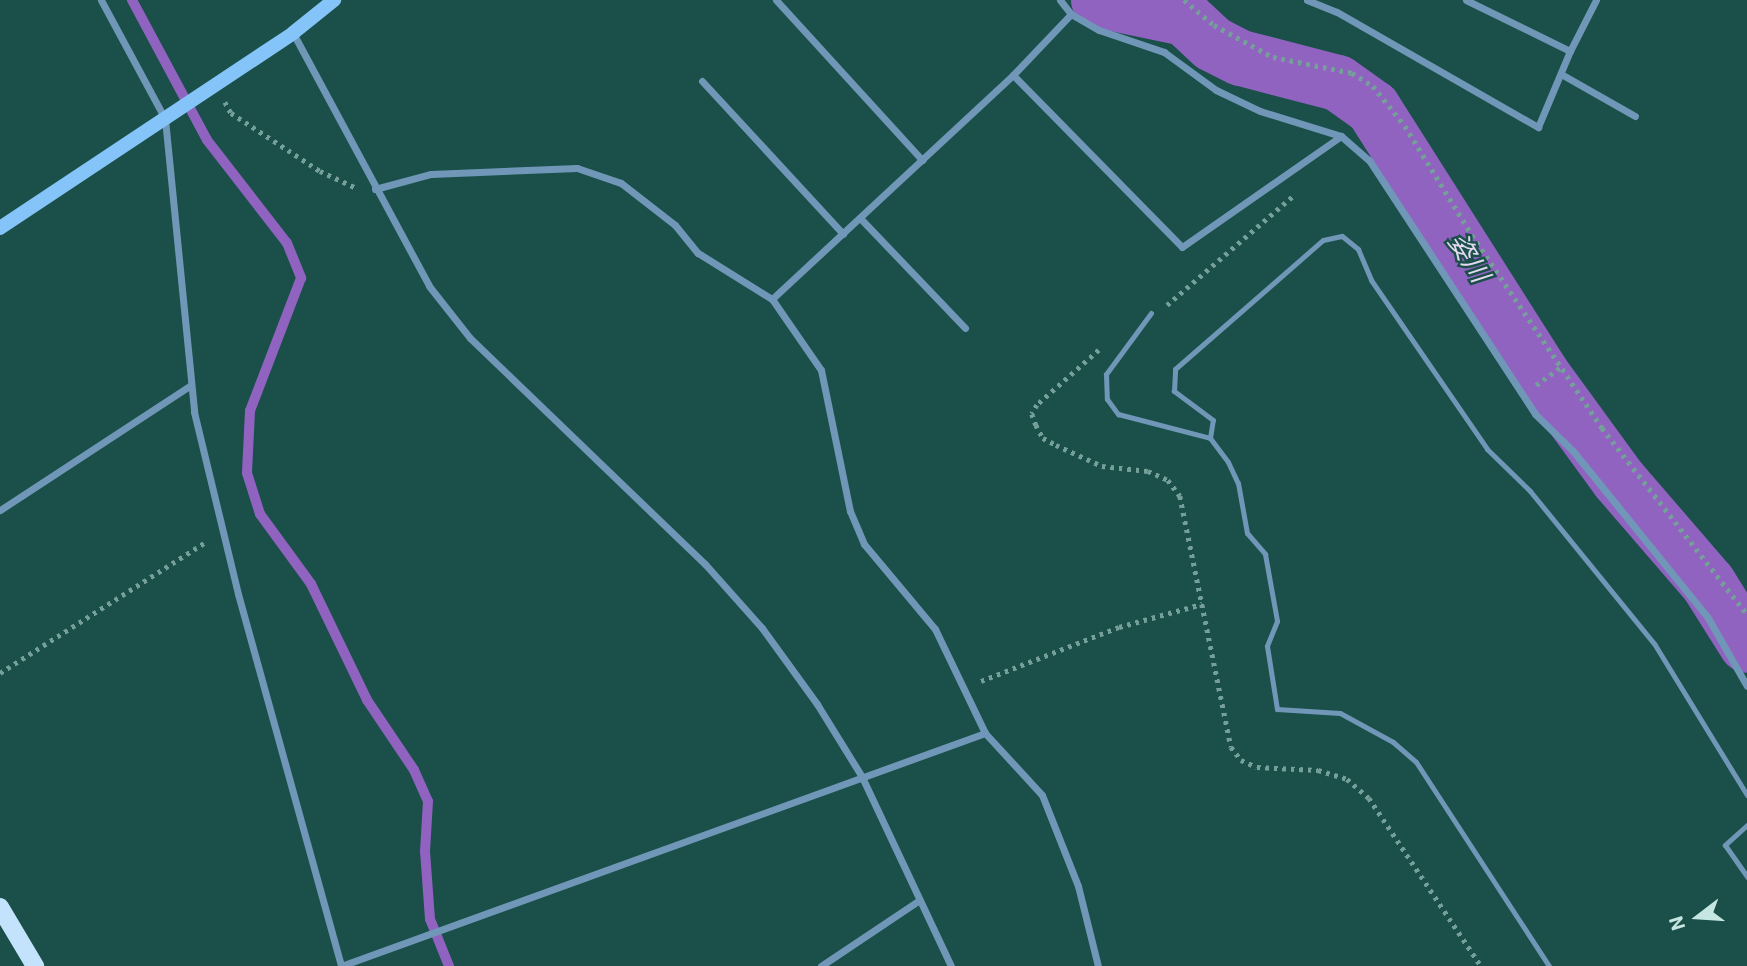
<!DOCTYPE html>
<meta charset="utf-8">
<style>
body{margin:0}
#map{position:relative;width:1747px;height:966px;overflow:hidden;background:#1a5049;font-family:Roboto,"Noto Sans JP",sans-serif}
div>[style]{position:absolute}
.stream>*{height:10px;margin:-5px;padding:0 5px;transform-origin:5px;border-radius:5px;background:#9063c1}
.river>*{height:56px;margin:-28px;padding:0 28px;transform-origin:28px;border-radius:28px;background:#9063c1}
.path>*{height:4.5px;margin-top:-2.25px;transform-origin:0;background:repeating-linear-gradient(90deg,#75a09a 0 3.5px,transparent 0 8.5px)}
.lane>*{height:5px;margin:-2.5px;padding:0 2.5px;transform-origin:2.5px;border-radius:2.5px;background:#7097b8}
.street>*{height:7px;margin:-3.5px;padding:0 3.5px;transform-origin:3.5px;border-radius:3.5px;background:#7097b8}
.secondary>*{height:14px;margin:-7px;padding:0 7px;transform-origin:7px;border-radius:7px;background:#85c4f8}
.primary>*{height:18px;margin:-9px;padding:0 9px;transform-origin:9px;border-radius:9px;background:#c3e2fc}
span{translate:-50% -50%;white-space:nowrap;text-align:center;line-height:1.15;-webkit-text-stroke:5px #1a5049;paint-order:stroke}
.water-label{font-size:26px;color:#e4daf2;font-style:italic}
.north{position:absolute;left:1663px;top:882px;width:70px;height:70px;-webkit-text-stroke:5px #1a5049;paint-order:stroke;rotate:253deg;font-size:19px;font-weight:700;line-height:28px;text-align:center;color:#c5e6e1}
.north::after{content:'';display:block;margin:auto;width:24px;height:32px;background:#c5e6e1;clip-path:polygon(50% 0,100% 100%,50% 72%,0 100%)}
</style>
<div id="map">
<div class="stream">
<i style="left:132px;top:0;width:159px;rotate:61.8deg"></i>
<i style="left:207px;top:140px;width:130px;rotate:52.2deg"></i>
<i style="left:287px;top:243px;width:38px;rotate:68deg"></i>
<i style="left:301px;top:278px;width:142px;rotate:111deg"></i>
<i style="left:250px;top:411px;width:62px;rotate:92.8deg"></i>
<i style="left:247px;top:473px;width:43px;rotate:72.4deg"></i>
<i style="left:260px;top:514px;width:87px;rotate:53.9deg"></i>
<i style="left:311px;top:584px;width:129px;rotate:64.2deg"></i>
<i style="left:367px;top:700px;width:84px;rotate:56.1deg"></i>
<i style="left:414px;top:770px;width:34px;rotate:66deg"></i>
<i style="left:428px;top:801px;width:50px;rotate:93.4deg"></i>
<i style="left:425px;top:851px;width:68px;rotate:85.8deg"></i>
<i style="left:430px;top:919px;width:51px;rotate:68deg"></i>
</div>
<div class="river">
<i style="left:1099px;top:0;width:88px;rotate:11.8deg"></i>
<i style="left:1185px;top:18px;width:38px;rotate:43deg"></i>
<i style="left:1213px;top:44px;width:31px;rotate:27deg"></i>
<i style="left:1241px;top:58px;width:100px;rotate:14.5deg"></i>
<i style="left:1338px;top:83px;width:43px;rotate:35.5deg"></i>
<i style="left:1373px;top:108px;width:314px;rotate:57.6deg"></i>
<i style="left:1541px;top:373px;width:132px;rotate:53.9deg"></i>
<i style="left:1619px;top:480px;width:136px;rotate:49.2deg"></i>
<i style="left:1708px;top:583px;width:73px;rotate:57.8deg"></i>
</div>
<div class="path">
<i style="left:1184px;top:0;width:39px;rotate:40deg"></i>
<i style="left:1214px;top:25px;width:67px;rotate:28.5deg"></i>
<i style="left:1273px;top:57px;width:81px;rotate:11.4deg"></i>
<i style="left:1352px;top:73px;width:25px;rotate:32deg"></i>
<i style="left:1373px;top:86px;width:51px;rotate:51.3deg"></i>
<i style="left:1405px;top:126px;width:128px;rotate:58.4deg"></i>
<i style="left:1472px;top:235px;width:233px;rotate:56deg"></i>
<i style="left:1602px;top:428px;width:236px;rotate:52.1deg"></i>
<i style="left:225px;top:102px;width:13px;rotate:61deg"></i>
<i style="left:231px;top:113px;width:106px;rotate:33.1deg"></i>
<i style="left:320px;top:171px;width:40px;rotate:25deg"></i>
<i style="left:1167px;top:305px;width:169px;rotate:-40.9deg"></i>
<i style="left:1099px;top:350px;width:83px;rotate:138.4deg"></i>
<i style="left:1037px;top:405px;width:10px;rotate:119deg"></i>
<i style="left:1032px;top:414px;width:12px;rotate:70deg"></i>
<i style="left:1036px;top:425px;width:15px;rotate:62deg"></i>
<i style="left:1043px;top:438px;width:15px;rotate:28deg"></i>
<i style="left:1056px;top:445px;width:51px;rotate:24.5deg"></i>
<i style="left:1102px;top:466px;width:46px;rotate:6.2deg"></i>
<i style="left:1148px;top:471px;width:22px;rotate:24deg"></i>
<i style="left:1168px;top:480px;width:20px;rotate:53deg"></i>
<i style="left:1180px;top:496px;width:256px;rotate:78.5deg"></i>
<i style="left:1231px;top:747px;width:16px;rotate:52deg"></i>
<i style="left:1241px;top:760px;width:17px;rotate:24deg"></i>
<i style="left:1257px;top:767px;width:61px;rotate:2.8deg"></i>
<i style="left:1318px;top:770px;width:30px;rotate:17deg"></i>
<i style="left:1347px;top:779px;width:29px;rotate:41deg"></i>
<i style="left:1369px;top:798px;width:202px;rotate:56.3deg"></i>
<i style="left:1536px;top:385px;width:31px;rotate:-36deg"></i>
<i style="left:0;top:673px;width:244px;rotate:-32.5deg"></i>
<i style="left:981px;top:681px;width:148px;rotate:-21.4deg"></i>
<i style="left:1119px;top:627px;width:86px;rotate:-15.5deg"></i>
</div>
<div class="lane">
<i style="left:1151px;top:313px;width:76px;rotate:126.4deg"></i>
<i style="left:1106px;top:374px;width:25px;rotate:88deg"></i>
<i style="left:1107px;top:399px;width:19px;rotate:54deg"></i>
<i style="left:1118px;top:414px;width:95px;rotate:14.6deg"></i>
<i style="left:1210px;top:438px;width:30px;rotate:53deg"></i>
<i style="left:1228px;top:462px;width:23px;rotate:65deg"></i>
<i style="left:1238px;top:483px;width:51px;rotate:79.8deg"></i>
<i style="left:1247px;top:533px;width:28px;rotate:49deg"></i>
<i style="left:1265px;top:554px;width:68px;rotate:79.8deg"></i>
<i style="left:1277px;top:621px;width:27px;rotate:112deg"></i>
<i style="left:1267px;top:646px;width:64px;rotate:81deg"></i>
<i style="left:1277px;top:709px;width:63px;rotate:3.6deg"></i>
<i style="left:1340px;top:713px;width:60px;rotate:28.7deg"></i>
<i style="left:1393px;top:742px;width:30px;rotate:41deg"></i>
<i style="left:1416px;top:762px;width:244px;rotate:56.9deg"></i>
<i style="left:1210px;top:438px;width:18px;rotate:-81deg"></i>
<i style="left:1213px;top:420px;width:49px;rotate:-143.4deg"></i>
<i style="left:1174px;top:391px;width:22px;rotate:-87deg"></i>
<i style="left:1175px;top:369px;width:196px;rotate:-41.1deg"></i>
<i style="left:1323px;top:240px;width:19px;rotate:-12deg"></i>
<i style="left:1342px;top:236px;width:21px;rotate:39deg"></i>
<i style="left:1358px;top:249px;width:34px;rotate:67deg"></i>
<i style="left:1371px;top:280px;width:205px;rotate:55.5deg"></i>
<i style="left:1487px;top:449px;width:60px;rotate:44.3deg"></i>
<i style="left:1530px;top:491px;width:198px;rotate:50.9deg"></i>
<i style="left:1655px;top:645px;width:176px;rotate:58.5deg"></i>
<i style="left:1747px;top:825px;width:30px;rotate:138deg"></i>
<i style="left:1725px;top:845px;width:39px;rotate:55deg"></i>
</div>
<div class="street">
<i style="left:101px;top:0;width:135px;rotate:61.7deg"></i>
<i style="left:165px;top:119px;width:294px;rotate:84.3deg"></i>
<i style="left:194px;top:412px;width:187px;rotate:76.4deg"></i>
<i style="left:238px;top:594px;width:386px;rotate:74.5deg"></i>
<i style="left:776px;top:0;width:217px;rotate:47.6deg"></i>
<i style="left:1060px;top:0;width:18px;rotate:52deg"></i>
<i style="left:1071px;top:14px;width:32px;rotate:30deg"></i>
<i style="left:1099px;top:30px;width:69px;rotate:18.7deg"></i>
<i style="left:1164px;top:52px;width:64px;rotate:36.2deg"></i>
<i style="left:1216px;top:90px;width:49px;rotate:25.5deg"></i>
<i style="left:1260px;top:111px;width:85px;rotate:17.2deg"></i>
<i style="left:1341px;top:136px;width:37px;rotate:41deg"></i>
<i style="left:1369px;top:160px;width:303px;rotate:56.8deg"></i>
<i style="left:1535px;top:414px;width:53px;rotate:44.2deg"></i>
<i style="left:1573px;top:451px;width:215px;rotate:51deg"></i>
<i style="left:1708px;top:618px;width:78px;rotate:60.2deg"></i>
<i style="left:1307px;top:0;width:32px;rotate:22deg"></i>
<i style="left:1337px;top:12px;width:232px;rotate:29.8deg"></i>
<i style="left:1538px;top:127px;width:82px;rotate:-67.2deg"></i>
<i style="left:1466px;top:0;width:116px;rotate:26.1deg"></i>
<i style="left:1570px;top:51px;width:57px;rotate:-63deg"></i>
<i style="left:293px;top:33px;width:287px;rotate:61.7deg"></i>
<i style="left:429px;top:286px;width:66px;rotate:51.7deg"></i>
<i style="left:470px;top:338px;width:326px;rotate:43.9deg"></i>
<i style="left:705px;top:564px;width:86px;rotate:48.3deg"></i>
<i style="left:762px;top:628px;width:94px;rotate:54.1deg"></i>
<i style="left:817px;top:704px;width:86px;rotate:58.3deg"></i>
<i style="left:862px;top:777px;width:209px;rotate:64.8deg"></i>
<i style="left:1561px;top:74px;width:85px;rotate:29.6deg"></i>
<i style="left:1013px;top:75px;width:84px;rotate:-46.4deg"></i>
<i style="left:702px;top:81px;width:208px;rotate:47.3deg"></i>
<i style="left:375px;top:189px;width:58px;rotate:-15deg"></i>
<i style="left:431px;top:174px;width:146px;rotate:-2.4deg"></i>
<i style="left:577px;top:168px;width:46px;rotate:18.8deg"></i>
<i style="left:621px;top:183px;width:68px;rotate:37.9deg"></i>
<i style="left:675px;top:225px;width:36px;rotate:51deg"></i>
<i style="left:698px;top:253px;width:87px;rotate:31.9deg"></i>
<i style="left:772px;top:299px;width:86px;rotate:55.4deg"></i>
<i style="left:821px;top:370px;width:144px;rotate:78.4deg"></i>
<i style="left:850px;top:511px;width:36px;rotate:67deg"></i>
<i style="left:864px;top:544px;width:111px;rotate:50.1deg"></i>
<i style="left:935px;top:629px;width:115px;rotate:64.3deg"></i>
<i style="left:985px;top:733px;width:84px;rotate:47.4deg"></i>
<i style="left:1042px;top:795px;width:98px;rotate:68.4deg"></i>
<i style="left:1078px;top:886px;width:82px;rotate:76deg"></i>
<i style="left:860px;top:218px;width:152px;rotate:46.3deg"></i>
<i style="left:772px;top:299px;width:329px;rotate:-42.9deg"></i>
<i style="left:1013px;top:75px;width:241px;rotate:45.5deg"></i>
<i style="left:1182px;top:247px;width:194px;rotate:-34.9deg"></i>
<i style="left:0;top:510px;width:228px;rotate:-33.2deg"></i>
<i style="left:341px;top:966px;width:685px;rotate:-19.89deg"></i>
<i style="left:821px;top:966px;width:117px;rotate:-33.8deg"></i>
</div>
<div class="secondary">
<i style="left:0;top:228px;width:352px;rotate:-33.6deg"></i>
<i style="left:293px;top:33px;width:53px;rotate:-38.8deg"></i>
</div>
<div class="primary">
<i style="left:0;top:907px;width:69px;rotate:59.3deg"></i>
</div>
<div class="water-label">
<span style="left:1468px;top:258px;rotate:58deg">姿川</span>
</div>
<div class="north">N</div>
</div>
